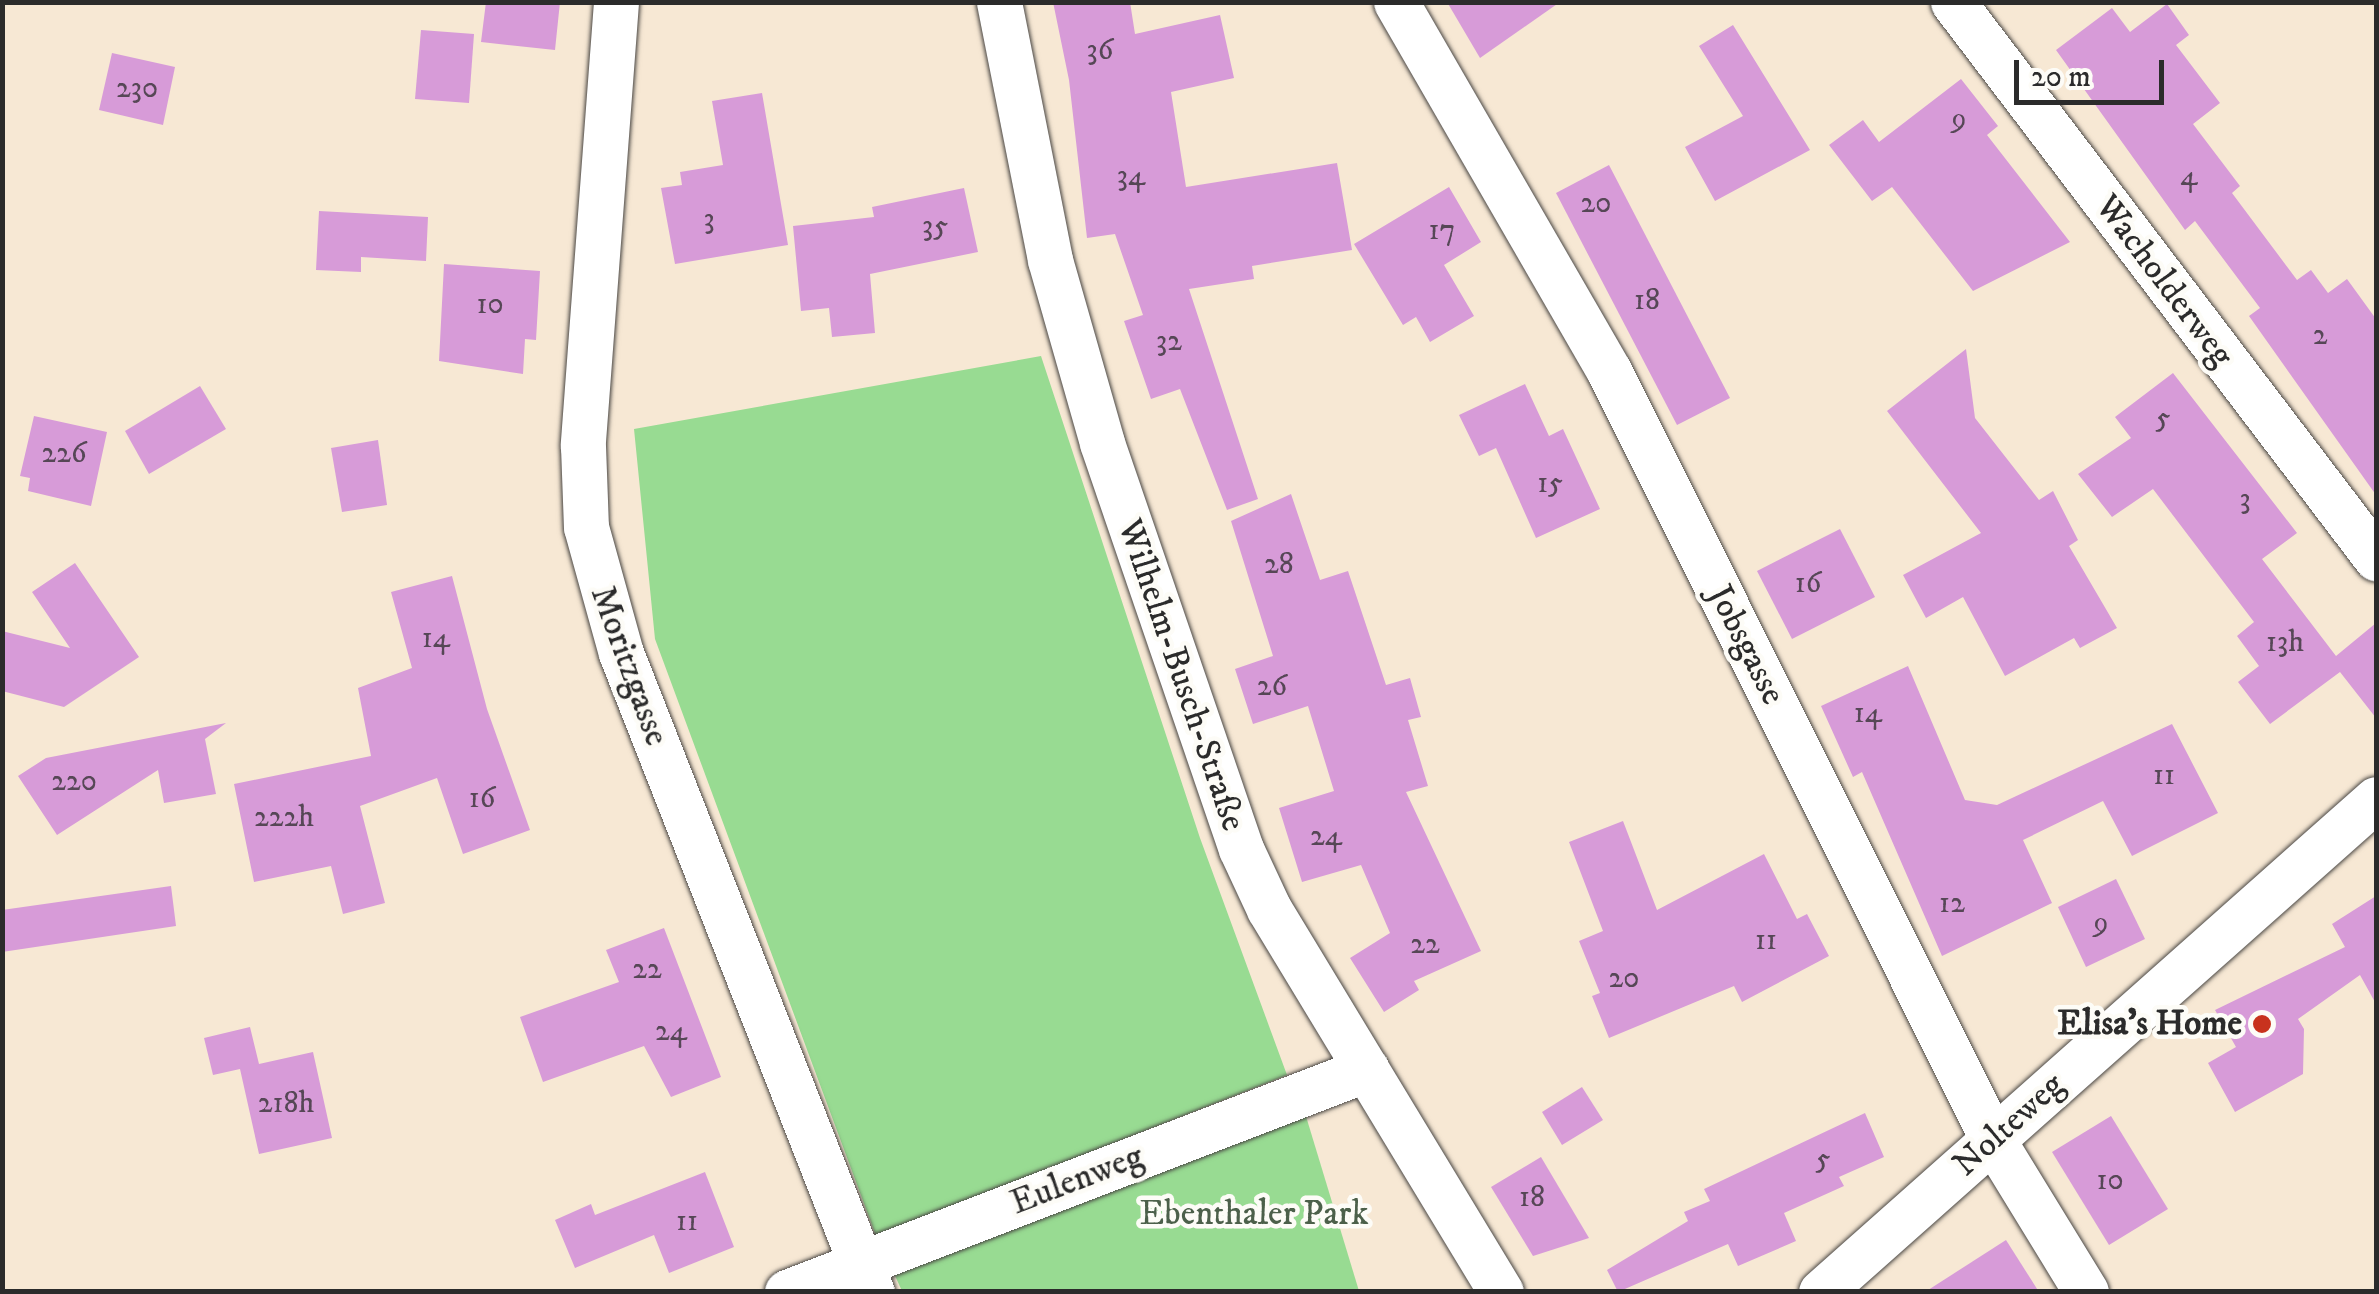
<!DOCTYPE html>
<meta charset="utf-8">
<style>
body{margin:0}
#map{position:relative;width:2379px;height:1294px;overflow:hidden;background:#f7e8d4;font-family:"IM FELL DW Pica",serif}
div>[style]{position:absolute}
.green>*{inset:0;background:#98db92}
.building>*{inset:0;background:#d79bd8}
.roads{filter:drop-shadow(0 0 2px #4a4744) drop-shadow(0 0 2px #4a4744)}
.minor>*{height:45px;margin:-22.5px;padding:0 22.5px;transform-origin:22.5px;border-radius:22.5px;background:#fff}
.dots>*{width:28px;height:28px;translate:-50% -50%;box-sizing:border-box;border:5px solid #fdfcf7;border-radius:50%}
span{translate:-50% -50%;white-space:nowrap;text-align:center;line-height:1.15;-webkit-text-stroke:9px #fdfcf7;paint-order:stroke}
.number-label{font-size:30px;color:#564756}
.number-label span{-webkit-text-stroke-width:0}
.street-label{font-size:35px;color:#2b2b2b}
.poi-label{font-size:35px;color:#2b2b2b;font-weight:700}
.right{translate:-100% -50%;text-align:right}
.park-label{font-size:35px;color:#4c604a}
.frame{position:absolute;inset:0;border:5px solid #2b2b2b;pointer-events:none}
.scale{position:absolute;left:2014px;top:60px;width:150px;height:45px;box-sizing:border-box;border:5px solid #2b2b2b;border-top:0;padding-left:12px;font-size:30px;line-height:35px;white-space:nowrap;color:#2b2b2b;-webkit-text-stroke:8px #fdfcf7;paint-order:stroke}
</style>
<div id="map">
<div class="green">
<i style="clip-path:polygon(1041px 356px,1200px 838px,1287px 1075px,876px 1236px,655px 639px,634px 429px)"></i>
<i style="clip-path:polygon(1305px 1113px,1359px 1291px,902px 1291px,891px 1267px)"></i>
</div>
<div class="building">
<i style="clip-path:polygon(486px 2px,560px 2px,555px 50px,481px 42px)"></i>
<i style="clip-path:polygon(1053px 2px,1130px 2px,1135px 34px,1220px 15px,1234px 78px,1171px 92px,1186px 187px,1337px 163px,1352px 250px,1252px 266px,1254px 279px,1189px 289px,1258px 499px,1227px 510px,1180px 389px,1151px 399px,1124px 321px,1143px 315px,1115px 234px,1087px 238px,1069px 80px)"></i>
<i style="clip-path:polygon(1447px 2px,1560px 2px,1480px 58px)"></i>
<i style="clip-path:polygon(2167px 4px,2189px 35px,2176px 45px,2220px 103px,2193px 124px,2240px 186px,2232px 193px,2297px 280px,2311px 270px,2328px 293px,2347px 279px,2376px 319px,2376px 495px,2249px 316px,2260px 308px,2195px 221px,2185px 230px,2056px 50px,2112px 8px,2130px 32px)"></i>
<i style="clip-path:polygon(1733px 25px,1810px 150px,1715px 201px,1685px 147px,1743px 116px,1699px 46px)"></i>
<i style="clip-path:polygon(421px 30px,474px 34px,469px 103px,415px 99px)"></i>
<i style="clip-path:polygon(112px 53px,175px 67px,163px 125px,99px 110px)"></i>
<i style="clip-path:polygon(1961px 79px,1998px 126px,1987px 135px,2070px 242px,1973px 291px,1892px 187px,1872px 201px,1829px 145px,1863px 120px,1879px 142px)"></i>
<i style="clip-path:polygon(762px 93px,788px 245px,675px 264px,661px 188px,682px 185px,680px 172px,723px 165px,712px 101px)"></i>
<i style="clip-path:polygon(1609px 165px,1730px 398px,1677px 425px,1556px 193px)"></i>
<i style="clip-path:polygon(1449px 187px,1481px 242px,1444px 265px,1474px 316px,1430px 342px,1416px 317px,1403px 325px,1354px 244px)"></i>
<i style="clip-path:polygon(964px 188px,978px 252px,870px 274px,875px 333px,832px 337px,829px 308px,801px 311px,793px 226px,874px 217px,872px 207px)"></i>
<i style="clip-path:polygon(319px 211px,428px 217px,426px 261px,361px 257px,361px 272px,316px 270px)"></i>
<i style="clip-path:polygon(444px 264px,540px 271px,536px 340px,525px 339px,523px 374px,439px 361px)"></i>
<i style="clip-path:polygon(1966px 349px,1975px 418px,2039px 500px,2053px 491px,2078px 540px,2069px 546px,2117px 628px,2080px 648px,2074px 638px,2005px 676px,1963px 597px,1926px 618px,1903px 575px,1981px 533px,1887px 411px)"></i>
<i style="clip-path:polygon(2173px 373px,2297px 533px,2262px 559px,2336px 656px,2376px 623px,2376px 718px,2340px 672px,2270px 724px,2238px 682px,2259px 666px,2237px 636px,2254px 622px,2153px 489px,2112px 517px,2078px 474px,2131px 438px,2115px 417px)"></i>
<i style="clip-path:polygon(1525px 384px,1549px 436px,1563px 429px,1600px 509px,1536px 538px,1496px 448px,1479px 456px,1459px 415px)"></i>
<i style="clip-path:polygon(200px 386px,226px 429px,149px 474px,125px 431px)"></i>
<i style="clip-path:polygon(34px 416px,107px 432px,91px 506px,28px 491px,30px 478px,20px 476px)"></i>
<i style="clip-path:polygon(378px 440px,387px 505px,342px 512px,331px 448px)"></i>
<i style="clip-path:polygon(1291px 494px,1320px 580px,1348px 571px,1386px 685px,1410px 678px,1421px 717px,1408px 720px,1428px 786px,1406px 792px,1481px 951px,1414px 981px,1419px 990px,1384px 1012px,1350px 958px,1390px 933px,1361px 865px,1302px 882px,1279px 808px,1334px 791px,1308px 706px,1253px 724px,1235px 669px,1273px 656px,1231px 521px)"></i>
<i style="clip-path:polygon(1840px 529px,1875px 597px,1792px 639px,1757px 571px)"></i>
<i style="clip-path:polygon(75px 563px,139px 657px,64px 707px,2px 691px,2px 631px,70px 648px,32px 592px)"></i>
<i style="clip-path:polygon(452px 576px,487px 709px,530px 830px,463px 854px,437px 778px,360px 806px,385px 903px,343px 914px,331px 866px,254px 882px,234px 784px,371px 756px,358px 688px,412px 668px,391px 592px)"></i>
<i style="clip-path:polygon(1908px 666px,1965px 800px,1997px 805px,2172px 724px,2218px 813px,2132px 856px,2103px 801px,2023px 840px,2052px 903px,1942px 956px,1862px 772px,1853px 777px,1821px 706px)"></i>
<i style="clip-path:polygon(226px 723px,205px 739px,216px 794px,164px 803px,158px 770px,57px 835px,18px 776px,46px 758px)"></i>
<i style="clip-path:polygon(1623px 821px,1657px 910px,1764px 854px,1797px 919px,1807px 914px,1829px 956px,1742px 1002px,1734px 986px,1609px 1038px,1592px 996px,1600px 993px,1579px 941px,1603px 931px,1569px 842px)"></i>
<i style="clip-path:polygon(2116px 879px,2145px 939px,2086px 967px,2058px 907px)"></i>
<i style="clip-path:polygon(171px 886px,176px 926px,2px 952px,2px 910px)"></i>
<i style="clip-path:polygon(2376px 896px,2376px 1004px,2360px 975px,2298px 1019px,2304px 1029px,2303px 1074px,2235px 1112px,2208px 1063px,2236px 1047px,2215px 1010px,2345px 947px,2332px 924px)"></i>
<i style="clip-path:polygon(664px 928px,721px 1077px,671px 1097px,644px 1046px,543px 1082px,520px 1017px,619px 982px,606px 950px)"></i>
<i style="clip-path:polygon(250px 1027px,259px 1064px,313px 1052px,332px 1138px,259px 1154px,240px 1069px,213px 1075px,204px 1038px)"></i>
<i style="clip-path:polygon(1582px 1087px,1603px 1120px,1562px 1145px,1542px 1112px)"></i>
<i style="clip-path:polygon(1865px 1113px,1884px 1157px,1839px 1177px,1844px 1186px,1784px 1213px,1796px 1241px,1738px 1266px,1728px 1244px,1618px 1292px,1607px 1270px,1688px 1221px,1684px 1212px,1710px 1201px,1704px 1189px)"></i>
<i style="clip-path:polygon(2111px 1116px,2168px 1209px,2109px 1245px,2052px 1152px)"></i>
<i style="clip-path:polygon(1541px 1157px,1589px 1238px,1533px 1256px,1491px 1187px)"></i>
<i style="clip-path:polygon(705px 1172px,734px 1247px,669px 1273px,654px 1235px,575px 1268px,555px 1220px,591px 1204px,595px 1215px)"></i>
<i style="clip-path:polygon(2006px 1240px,2039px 1292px,1925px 1292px)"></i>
</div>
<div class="roads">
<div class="minor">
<i style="left:616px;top:2px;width:445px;rotate:94.3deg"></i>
<i style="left:583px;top:446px;width:81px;rotate:87.9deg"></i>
<i style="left:586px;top:527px;width:131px;rotate:74.5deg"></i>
<i style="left:621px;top:653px;width:687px;rotate:68.56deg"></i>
<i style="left:999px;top:2px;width:263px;rotate:78.8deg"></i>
<i style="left:1050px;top:260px;width:190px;rotate:74.1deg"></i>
<i style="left:1102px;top:443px;width:429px;rotate:71.1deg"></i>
<i style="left:1241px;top:849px;width:66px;rotate:65deg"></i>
<i style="left:1269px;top:909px;width:448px;rotate:58.8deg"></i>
<i style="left:1396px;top:2px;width:426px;rotate:60deg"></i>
<i style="left:1609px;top:371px;width:860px;rotate:63.46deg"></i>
<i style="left:1993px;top:1140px;width:178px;rotate:58.5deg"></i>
<i style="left:1953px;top:2px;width:699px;rotate:52.74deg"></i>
<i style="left:787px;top:1292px;width:621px;rotate:-21.03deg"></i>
<i style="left:1821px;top:1292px;width:742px;rotate:-41.61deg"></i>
</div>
</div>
<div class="dots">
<i style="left:2262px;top:1024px;background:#c8321e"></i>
</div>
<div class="number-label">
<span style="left:1100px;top:51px">36</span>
<span style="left:137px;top:89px">230</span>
<span style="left:1959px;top:119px">9</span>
<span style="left:1131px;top:177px">34</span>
<span style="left:2189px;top:177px">4</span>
<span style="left:1596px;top:204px">20</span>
<span style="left:709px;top:220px">3</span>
<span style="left:935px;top:227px">35</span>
<span style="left:1442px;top:231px">17</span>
<span style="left:1647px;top:301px">18</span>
<span style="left:490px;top:305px">10</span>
<span style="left:2320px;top:336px">2</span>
<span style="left:1169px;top:342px">32</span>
<span style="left:2163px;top:419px">5</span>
<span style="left:64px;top:454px">226</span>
<span style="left:1550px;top:484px">15</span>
<span style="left:2245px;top:500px">3</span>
<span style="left:1279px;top:565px">28</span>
<span style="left:1808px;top:584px">16</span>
<span style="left:436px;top:639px">14</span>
<span style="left:2285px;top:643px">13h</span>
<span style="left:1272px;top:687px">26</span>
<span style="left:1868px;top:714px">14</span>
<span style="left:2164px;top:776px">11</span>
<span style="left:74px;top:782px">220</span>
<span style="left:482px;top:799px">16</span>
<span style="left:284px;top:818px">222h</span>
<span style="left:1326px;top:837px">24</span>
<span style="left:1952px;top:904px">12</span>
<span style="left:2101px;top:923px">9</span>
<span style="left:1766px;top:941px">11</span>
<span style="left:1425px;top:945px">22</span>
<span style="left:647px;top:970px">22</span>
<span style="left:1624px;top:979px">20</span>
<span style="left:671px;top:1032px">24</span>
<span style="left:286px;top:1104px">218h</span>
<span style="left:1823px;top:1160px">5</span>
<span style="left:2110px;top:1181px">10</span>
<span style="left:1532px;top:1198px">18</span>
<span style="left:687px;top:1222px">11</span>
</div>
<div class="street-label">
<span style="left:2164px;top:281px;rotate:53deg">Wacholderweg</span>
<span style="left:1746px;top:645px;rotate:63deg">Jobsgasse</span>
<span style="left:629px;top:666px;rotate:70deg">Moritzgasse</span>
<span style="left:1181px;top:675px;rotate:71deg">Wilhelm-Busch-Straße</span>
<span style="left:2009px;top:1125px;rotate:-42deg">Nolteweg</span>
<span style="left:1077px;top:1180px;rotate:-21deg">Eulenweg</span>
</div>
<div class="poi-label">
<span class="right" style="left:2242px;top:1024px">Elisa's Home</span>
</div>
<div class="park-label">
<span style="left:1254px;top:1214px">Ebenthaler Park</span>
</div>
<div class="frame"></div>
<div class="scale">20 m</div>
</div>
